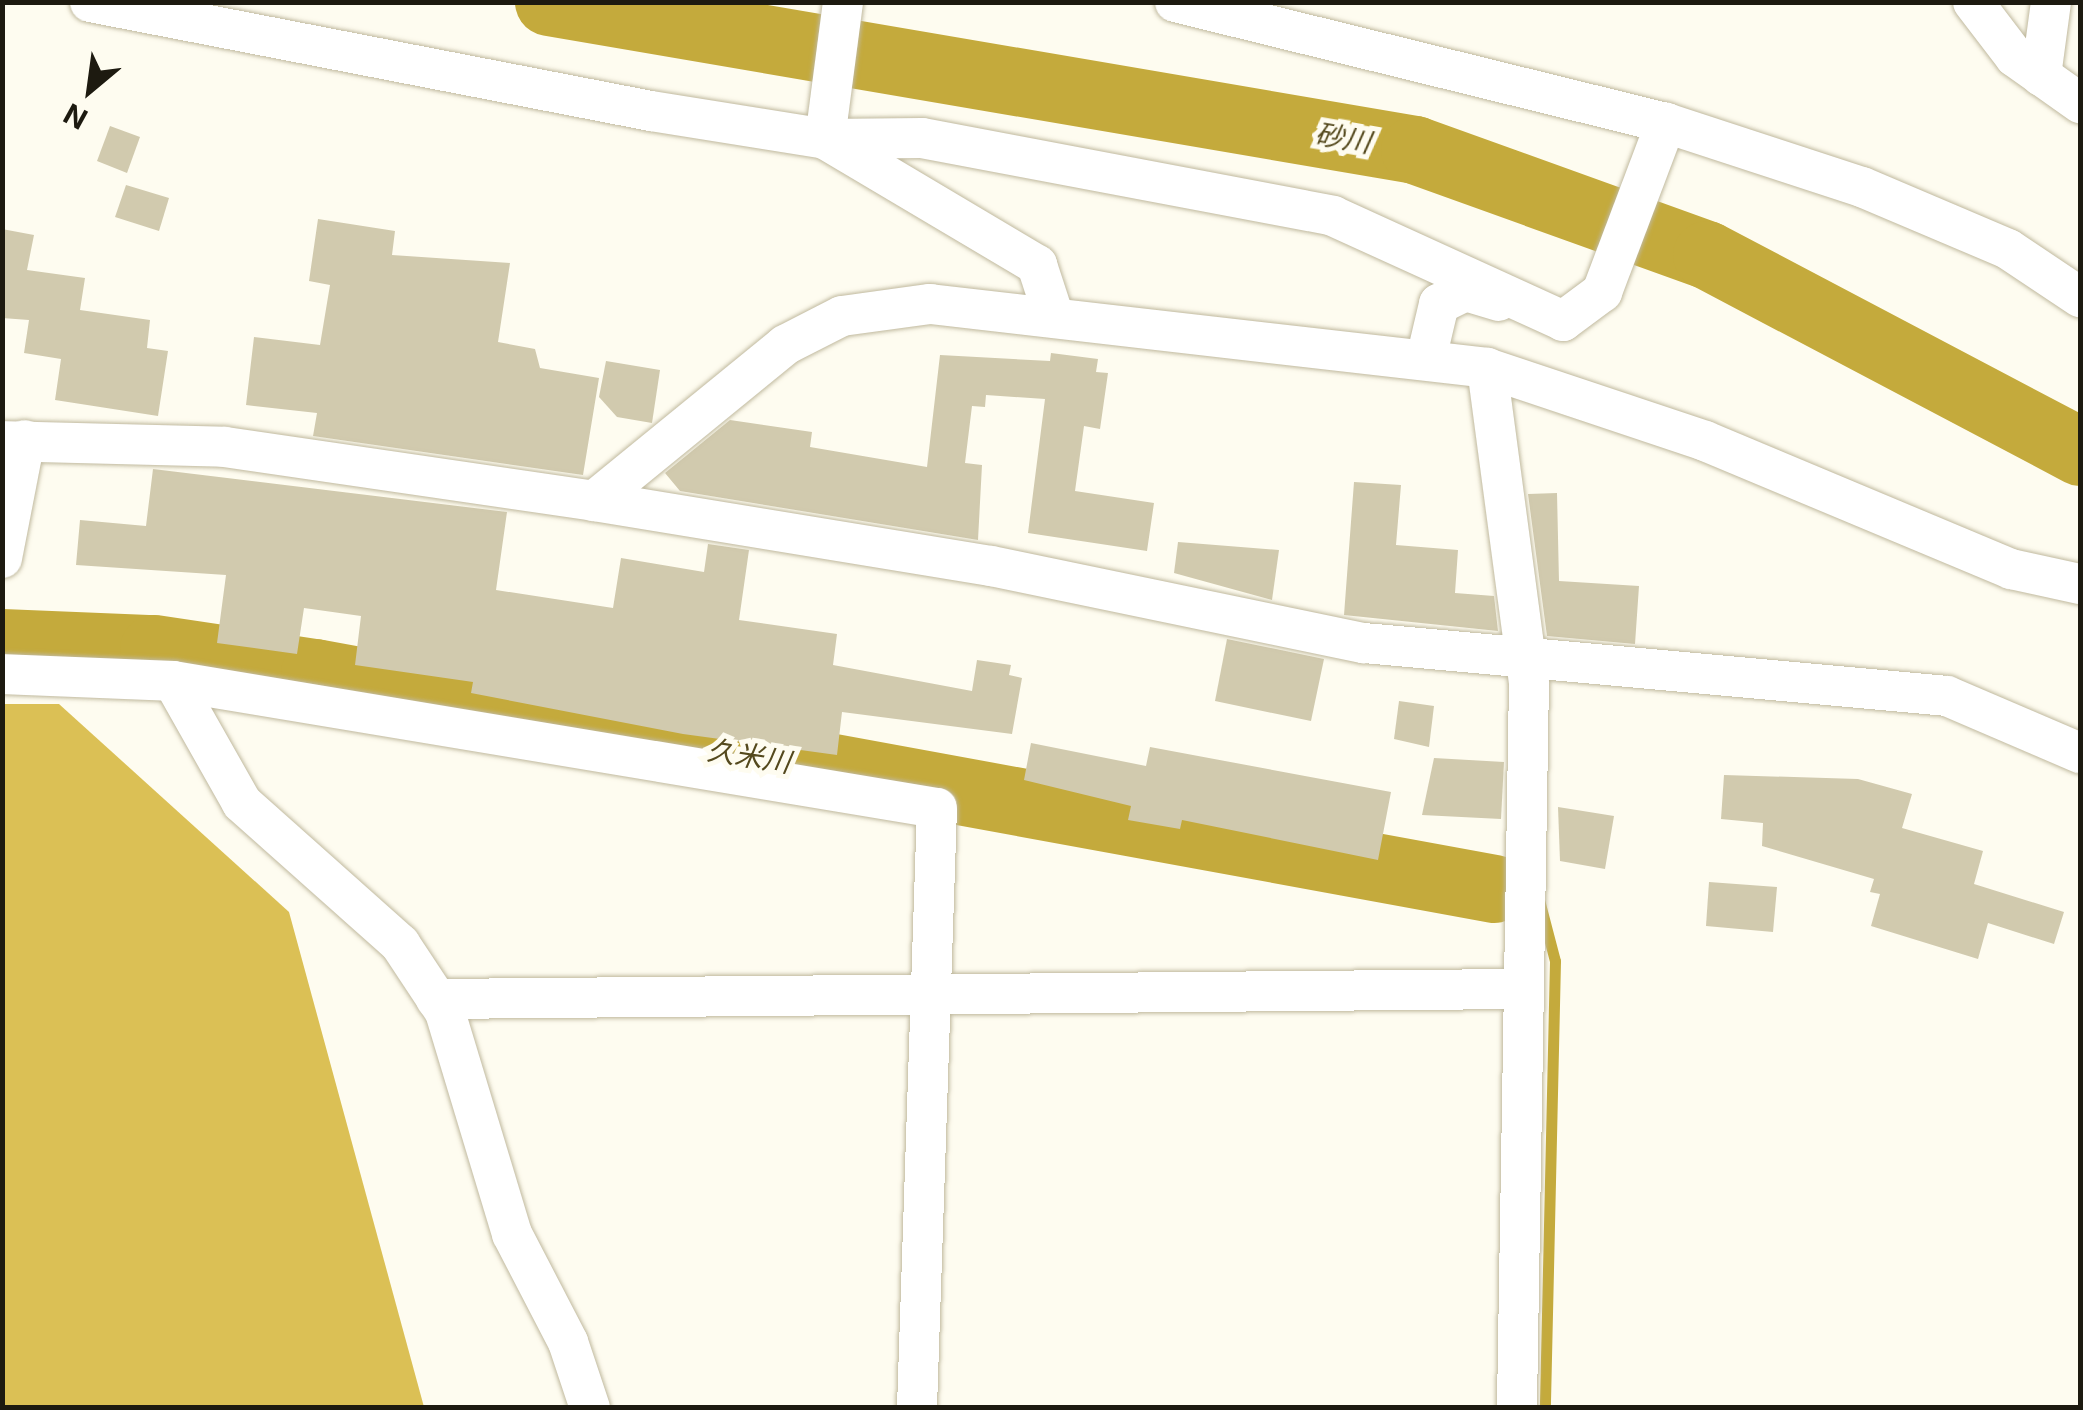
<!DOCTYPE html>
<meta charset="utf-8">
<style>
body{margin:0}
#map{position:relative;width:2083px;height:1410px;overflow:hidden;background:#fefcf0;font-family:Inter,"Noto Sans JP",sans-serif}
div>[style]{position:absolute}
.forest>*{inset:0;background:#dbc055}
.stream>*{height:11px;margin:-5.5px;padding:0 5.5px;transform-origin:5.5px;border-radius:5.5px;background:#c4aa3c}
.river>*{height:68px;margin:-34px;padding:0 34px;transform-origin:34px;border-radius:34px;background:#c4aa3c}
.building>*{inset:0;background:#d1caae}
.roads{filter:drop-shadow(0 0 2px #c0b99e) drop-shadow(0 0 2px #c0b99e)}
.minor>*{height:40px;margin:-20px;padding:0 20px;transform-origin:20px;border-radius:20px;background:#fff}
span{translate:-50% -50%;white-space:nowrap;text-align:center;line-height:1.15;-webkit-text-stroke:10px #fefcf0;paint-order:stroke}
.water-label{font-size:28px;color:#54491d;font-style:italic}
.frame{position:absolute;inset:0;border:5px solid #1d1a10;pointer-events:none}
.north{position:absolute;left:40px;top:40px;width:100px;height:100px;-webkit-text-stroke:8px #fefcf0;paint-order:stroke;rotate:209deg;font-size:28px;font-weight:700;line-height:40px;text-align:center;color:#1d1a10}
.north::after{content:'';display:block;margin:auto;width:35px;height:45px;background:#1d1a10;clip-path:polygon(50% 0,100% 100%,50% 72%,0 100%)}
</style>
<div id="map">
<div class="forest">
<i style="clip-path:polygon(3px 704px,59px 704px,289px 912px,424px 1407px,3px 1407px)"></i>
</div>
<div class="stream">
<i style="left:1494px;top:889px;width:28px;rotate:15deg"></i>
<i style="left:1539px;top:900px;width:63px;rotate:75.3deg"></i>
<i style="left:1555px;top:961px;width:447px;rotate:91.3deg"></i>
</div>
<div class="river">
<i style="left:549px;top:2px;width:879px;rotate:9.7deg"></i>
<i style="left:1415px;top:150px;width:310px;rotate:19.8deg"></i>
<i style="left:1707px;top:255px;width:422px;rotate:27.8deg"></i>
<i style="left:2px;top:643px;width:152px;rotate:2.3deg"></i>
<i style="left:154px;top:649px;width:163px;rotate:8.5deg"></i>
<i style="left:315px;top:673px;width:1199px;rotate:10.38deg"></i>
</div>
<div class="building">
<i style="clip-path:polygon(110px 126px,140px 137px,127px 173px,97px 161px)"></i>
<i style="clip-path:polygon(126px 185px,169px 198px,159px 231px,115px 217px)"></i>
<i style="clip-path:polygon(318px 219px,395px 231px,392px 255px,510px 263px,498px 342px,535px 349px,540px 368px,599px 378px,583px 475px,313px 436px,317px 413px,246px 405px,254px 337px,320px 345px,330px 285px,309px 281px)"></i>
<i style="clip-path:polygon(2px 229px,34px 235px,27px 270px,85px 278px,80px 310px,150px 320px,147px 348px,168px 351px,158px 416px,55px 400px,61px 359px,24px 353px,29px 320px,2px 318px)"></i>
<i style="clip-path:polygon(1051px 353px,1098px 359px,1096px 372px,1108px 373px,1100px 429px,1084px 426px,1075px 491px,1154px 503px,1147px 551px,1028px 533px,1045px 399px,986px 395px,985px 407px,972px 406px,965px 463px,982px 465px,978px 540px,680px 491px,665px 473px,730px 420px,812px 432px,810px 447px,927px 467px,940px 355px,1050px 361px)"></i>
<i style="clip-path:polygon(606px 361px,660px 370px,652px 423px,617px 417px,599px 397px)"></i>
<i style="clip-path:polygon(153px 469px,507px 512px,496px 590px,613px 608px,621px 558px,704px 572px,708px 544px,749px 550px,739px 620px,837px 634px,833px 665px,972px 691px,977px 660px,1011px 665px,1009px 675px,1022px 678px,1012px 734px,842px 712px,837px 755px,683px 734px,471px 693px,473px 682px,355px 665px,361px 616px,304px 608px,297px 654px,217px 643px,226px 575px,76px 565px,80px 520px,146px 526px)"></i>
<i style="clip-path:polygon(1354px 482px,1401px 485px,1396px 545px,1458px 550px,1455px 593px,1494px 596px,1498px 631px,1344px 615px)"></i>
<i style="clip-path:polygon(1557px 493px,1559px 581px,1639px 586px,1635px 644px,1547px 636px,1528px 494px)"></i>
<i style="clip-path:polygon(1178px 542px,1279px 550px,1272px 600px,1174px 573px)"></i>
<i style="clip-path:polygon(1227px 639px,1324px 659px,1311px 721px,1215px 701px)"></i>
<i style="clip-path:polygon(1399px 701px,1434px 706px,1429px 747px,1394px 739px)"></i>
<i style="clip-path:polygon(1031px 743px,1146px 766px,1150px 747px,1391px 792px,1378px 860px,1182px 820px,1180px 829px,1128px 820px,1131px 806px,1024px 780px)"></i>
<i style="clip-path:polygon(1434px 758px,1504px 762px,1501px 819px,1422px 815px)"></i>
<i style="clip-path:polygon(1724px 775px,1858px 779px,1912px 794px,1902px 828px,1983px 851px,1974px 884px,2064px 912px,2054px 944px,1988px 923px,1978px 959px,1871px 926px,1880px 894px,1870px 892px,1874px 879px,1762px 846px,1763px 823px,1721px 819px)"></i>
<i style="clip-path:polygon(1558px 807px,1614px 816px,1605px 869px,1560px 861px)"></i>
<i style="clip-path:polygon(1709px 882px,1777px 887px,1773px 932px,1706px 926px)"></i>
</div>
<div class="roads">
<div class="minor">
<i style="left:90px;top:2px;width:571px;rotate:11deg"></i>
<i style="left:651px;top:111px;width:176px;rotate:9.1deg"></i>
<i style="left:825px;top:139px;width:97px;rotate:-0.6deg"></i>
<i style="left:922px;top:138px;width:418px;rotate:10.7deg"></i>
<i style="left:1333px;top:216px;width:253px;rotate:24.5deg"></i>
<i style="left:1175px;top:2px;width:506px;rotate:13.84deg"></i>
<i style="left:1666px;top:123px;width:206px;rotate:18.1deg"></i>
<i style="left:1862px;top:187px;width:159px;rotate:23deg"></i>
<i style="left:2008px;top:249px;width:87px;rotate:33.7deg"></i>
<i style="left:1973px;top:2px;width:69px;rotate:52.6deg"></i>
<i style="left:2015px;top:57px;width:80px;rotate:35.3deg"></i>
<i style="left:2041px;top:76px;width:75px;rotate:-82.3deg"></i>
<i style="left:825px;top:139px;width:247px;rotate:30.7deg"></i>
<i style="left:1037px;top:265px;width:55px;rotate:71.9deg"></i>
<i style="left:825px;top:139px;width:138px;rotate:-82.5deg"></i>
<i style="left:1563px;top:321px;width:49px;rotate:-36.6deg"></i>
<i style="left:1602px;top:292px;width:181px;rotate:-69.3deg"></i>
<i style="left:1426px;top:359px;width:57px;rotate:-76.7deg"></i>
<i style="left:1439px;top:304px;width:30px;rotate:-26deg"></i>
<i style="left:1466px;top:291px;width:34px;rotate:17deg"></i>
<i style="left:1487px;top:368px;width:316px;rotate:82.4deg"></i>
<i style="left:1529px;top:681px;width:727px;rotate:90.95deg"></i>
<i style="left:2px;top:441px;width:223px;rotate:1.5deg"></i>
<i style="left:225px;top:447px;width:373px;rotate:8.3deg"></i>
<i style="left:594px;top:501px;width:402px;rotate:9.3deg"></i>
<i style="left:991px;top:566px;width:381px;rotate:11.7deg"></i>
<i style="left:1364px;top:643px;width:585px;rotate:5.19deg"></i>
<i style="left:1947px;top:696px;width:145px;rotate:23.2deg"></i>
<i style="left:594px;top:501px;width:247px;rotate:-39.2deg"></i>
<i style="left:785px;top:345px;width:64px;rotate:-27deg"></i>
<i style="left:842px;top:316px;width:89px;rotate:-7.8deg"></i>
<i style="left:930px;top:304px;width:561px;rotate:6.55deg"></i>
<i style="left:1487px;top:368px;width:230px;rotate:18.5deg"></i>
<i style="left:1705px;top:441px;width:332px;rotate:22.7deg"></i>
<i style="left:2011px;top:569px;width:71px;rotate:12.3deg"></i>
<i style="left:2px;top:558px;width:120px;rotate:-79deg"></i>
<i style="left:2px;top:674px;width:171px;rotate:2.3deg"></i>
<i style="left:173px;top:681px;width:774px;rotate:9.44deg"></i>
<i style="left:937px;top:808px;width:600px;rotate:91.91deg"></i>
<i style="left:173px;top:681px;width:140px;rotate:60.5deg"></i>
<i style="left:242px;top:803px;width:212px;rotate:41.7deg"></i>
<i style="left:400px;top:944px;width:82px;rotate:56.5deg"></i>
<i style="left:445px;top:1012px;width:232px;rotate:73.2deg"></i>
<i style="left:512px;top:1234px;width:122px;rotate:62.6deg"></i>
<i style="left:568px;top:1342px;width:70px;rotate:71.6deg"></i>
<i style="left:436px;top:999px;width:1086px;rotate:-0.53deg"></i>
</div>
</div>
<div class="water-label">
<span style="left:1343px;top:138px;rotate:10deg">砂川</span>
<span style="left:749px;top:756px;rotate:9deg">久米川</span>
</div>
<div class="frame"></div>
<div class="north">N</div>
</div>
